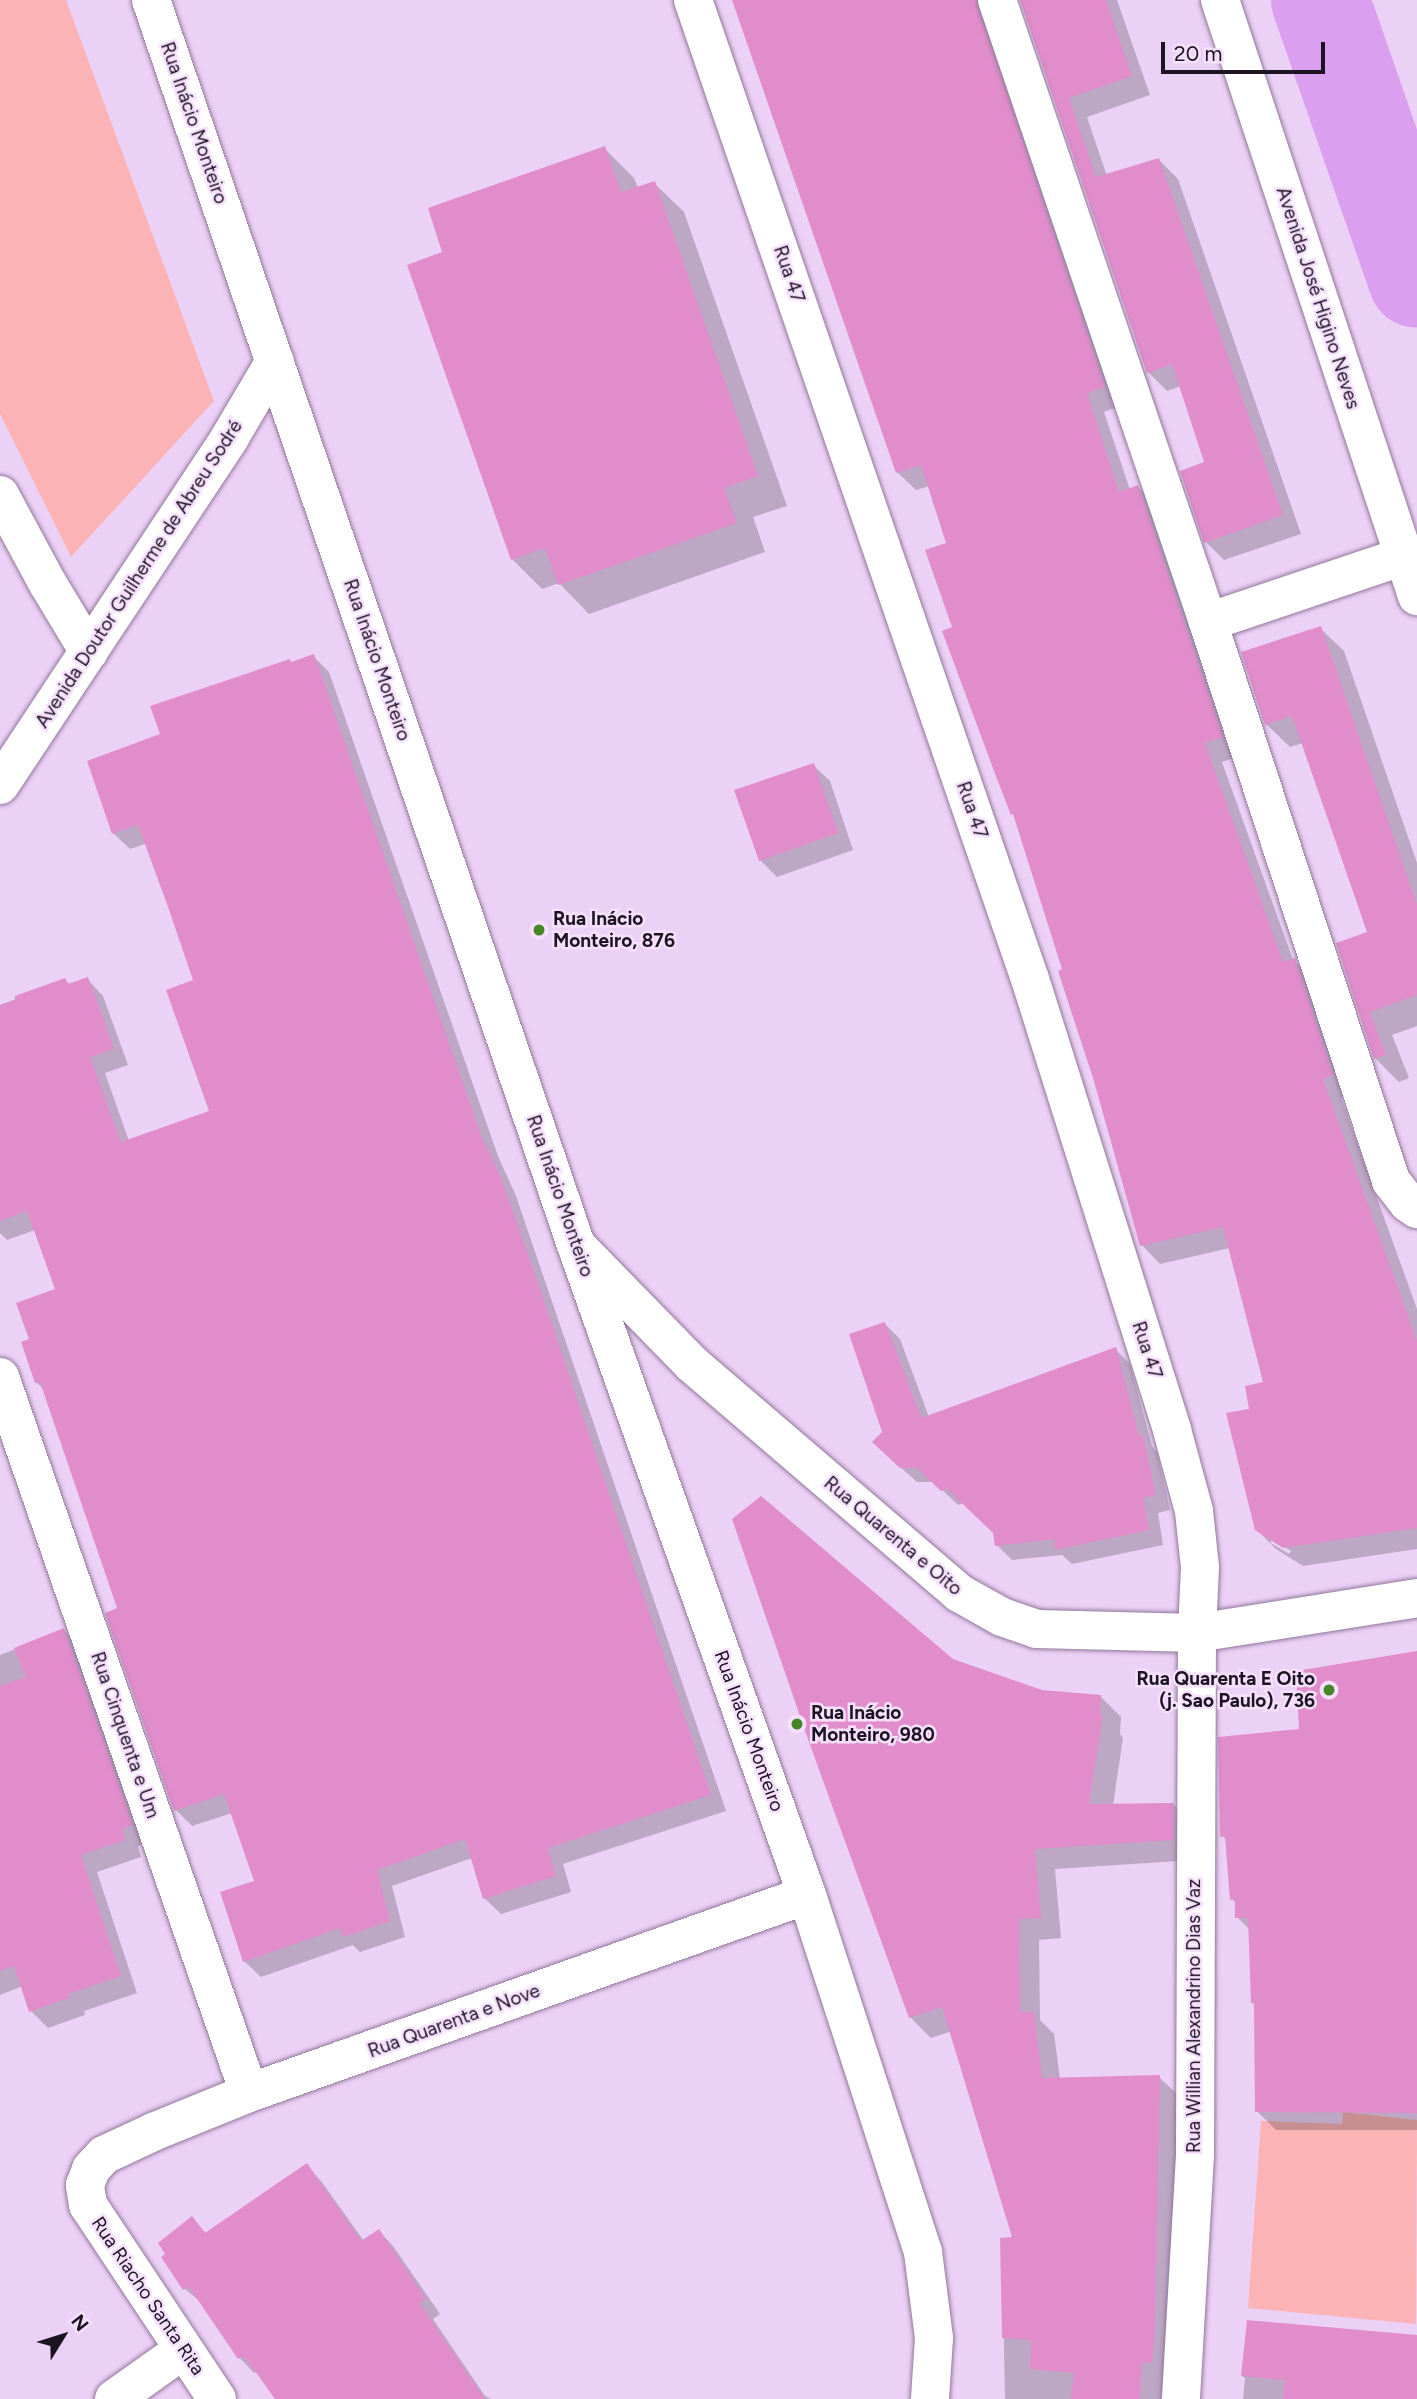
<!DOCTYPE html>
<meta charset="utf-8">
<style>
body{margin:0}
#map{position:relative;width:1417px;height:2399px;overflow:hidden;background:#ecd1f6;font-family:Figtree,sans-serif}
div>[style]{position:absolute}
.green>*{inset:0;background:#fbb3b5}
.shadow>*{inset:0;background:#0003}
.river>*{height:98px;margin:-49px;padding:0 49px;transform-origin:49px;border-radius:49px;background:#da9fef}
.building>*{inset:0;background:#e18dcb}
.roads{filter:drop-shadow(0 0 2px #91789a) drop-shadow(0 0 2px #91789a)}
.street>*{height:38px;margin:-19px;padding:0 19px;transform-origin:19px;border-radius:19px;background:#fff}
.secondary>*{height:38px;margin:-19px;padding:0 19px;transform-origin:19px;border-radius:19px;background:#fff}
.dots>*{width:19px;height:19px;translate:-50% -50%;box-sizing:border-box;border:4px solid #f6e0fe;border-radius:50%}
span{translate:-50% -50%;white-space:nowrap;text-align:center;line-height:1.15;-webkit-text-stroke:5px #f6e0fe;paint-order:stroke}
.street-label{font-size:19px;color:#1d1421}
.poi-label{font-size:19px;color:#1d1421;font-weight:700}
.left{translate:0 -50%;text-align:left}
.right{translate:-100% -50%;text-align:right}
.north{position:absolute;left:28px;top:2301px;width:70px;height:70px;-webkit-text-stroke:5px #f6e0fe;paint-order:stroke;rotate:52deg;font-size:19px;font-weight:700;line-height:28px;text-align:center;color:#1d1421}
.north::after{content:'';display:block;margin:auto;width:24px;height:32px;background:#1d1421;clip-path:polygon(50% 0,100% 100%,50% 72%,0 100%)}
.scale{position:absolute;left:1161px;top:42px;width:164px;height:32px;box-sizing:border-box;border:4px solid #1d1421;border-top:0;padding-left:9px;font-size:21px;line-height:24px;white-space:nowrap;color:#1d1421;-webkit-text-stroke:5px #f6e0fe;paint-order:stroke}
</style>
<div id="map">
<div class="green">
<i style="clip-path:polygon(0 0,66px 0,214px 401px,71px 557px,0 414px)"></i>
<i style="clip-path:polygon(1343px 2112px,1417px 2120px,1416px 2324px,1248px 2308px,1261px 2121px,1342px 2124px)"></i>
</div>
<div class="shadow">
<i style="clip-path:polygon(evenodd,733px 0,1005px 0,1123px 405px,1104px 412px,1130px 490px,1138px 487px,1157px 506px,1240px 756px,1222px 762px,1293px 960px,1313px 979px,1351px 1094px,1341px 1098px,1417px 1309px,1417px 1549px,1303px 1566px,1276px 1549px,1257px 1530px,1251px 1410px,1266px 1384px,1230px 1248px,1160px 1264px,1142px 1245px,1064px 970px,954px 629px,949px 544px,930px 486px,916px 490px,897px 472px,733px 0,1271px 1539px,1291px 1551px,1289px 1554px,1271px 1543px,1271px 1539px)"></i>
<i style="clip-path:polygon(1022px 0,1117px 0,1150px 95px,1087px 117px,1107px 176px,1159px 160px,1178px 179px,1301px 534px,1224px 560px,1206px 542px,1207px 463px,1181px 386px,1167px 391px,1148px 372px)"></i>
<i style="clip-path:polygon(604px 148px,634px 178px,638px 188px,654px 183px,684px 212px,787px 506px,753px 517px,765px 552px,589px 614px,559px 583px,542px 589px,512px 559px,444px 253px)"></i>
<i style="clip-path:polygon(1320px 628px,1344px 651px,1417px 863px,1417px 1026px,1392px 1035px,1409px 1078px,1399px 1082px,1376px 1059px,1338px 944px,1369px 933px,1303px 743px,1290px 747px,1266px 724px)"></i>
<i style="clip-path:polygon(313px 656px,329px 672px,498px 1156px,516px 1196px,726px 1811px,563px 1864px,571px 1892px,501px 1914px,484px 1898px,472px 1858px,392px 1886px,405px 1937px,360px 1952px,353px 1945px,261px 1977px,244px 1961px,256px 1882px,232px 1813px,192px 1826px,176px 1810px,119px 1609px,45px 1391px,36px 1382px,31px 1340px,57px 1290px,35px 1230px,7px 1240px,0 1233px,0 1005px,65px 980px,70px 985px,87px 979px,103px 996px,128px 1065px,105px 1073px,129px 1141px,211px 1112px,196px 981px,145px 844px,130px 849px,113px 833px,162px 735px,291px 663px)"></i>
<i style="clip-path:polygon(813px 765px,830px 781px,853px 850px,777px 877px,760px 860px)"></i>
<i style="clip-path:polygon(885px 1324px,900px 1339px,929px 1417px,1115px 1349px,1130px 1364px,1152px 1446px,1157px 1452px,1170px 1510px,1158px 1513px,1163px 1545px,1072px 1564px,1062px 1555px,1012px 1560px,997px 1545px,995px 1533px,964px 1503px,958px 1505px,934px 1482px,917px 1482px,889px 1457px,884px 1432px)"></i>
<i style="clip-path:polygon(64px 1630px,81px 1648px,149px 1842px,138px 1846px,141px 1857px,97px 1872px,137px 1993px,84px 2011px,85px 2015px,48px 2028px,31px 2011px,23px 1986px,0 1995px,0 1655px)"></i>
<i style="clip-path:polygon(1417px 1653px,1417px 2130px,1276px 2130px,1257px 2111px,1256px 2006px,1252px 2002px,1250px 1930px,1237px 1917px,1237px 1904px,1232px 1899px,1227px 1840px,1222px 1836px,1301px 1731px)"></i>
<i style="clip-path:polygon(953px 1661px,1042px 1691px,1100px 1696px,1121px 1717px,1120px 1734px,1123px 1738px,1113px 1805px,1174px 1805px,1195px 1825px,1194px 1860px,1055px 1869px,1061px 1938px,1039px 1940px,1040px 2020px,1054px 2034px,1060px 2079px,1159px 2077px,1180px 2097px,1172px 2383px,1163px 2382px,1161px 2399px,1005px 2399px,1002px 2239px,1014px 2239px,952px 2031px,931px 2038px,910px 2017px)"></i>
<i style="clip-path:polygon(306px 2166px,321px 2181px,364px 2241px,379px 2231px,393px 2246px,440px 2314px,433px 2319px,485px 2396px,491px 2399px,277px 2399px,257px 2371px,254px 2373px,240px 2358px,202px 2303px,185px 2289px,163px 2257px,192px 2219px,207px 2234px)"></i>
<i style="clip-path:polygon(1417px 2337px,1417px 2399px,1243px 2399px,1245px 2378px,1242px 2376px)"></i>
</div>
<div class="river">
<i style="left:1320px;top:0;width:295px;rotate:70.8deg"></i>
</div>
<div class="building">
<i style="clip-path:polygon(732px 0,976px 0,1105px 387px,1087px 393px,1119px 492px,1138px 485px,1223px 737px,1205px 743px,1283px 962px,1295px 958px,1333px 1075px,1323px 1079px,1417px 1341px,1417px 1528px,1283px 1548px,1255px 1530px,1226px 1413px,1249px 1409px,1245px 1386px,1263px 1382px,1223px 1227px,1140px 1246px,1094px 1081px,1058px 971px,1062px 969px,1013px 814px,1011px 815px,997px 779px,942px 631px,952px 627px,925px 550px,946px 543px,921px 465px,896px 473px)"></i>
<i style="clip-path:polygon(1020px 0,1106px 0,1132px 76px,1069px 98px,1096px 177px,1159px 158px,1283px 515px,1204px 543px,1180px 471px,1204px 462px,1172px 364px,1147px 373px)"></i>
<i style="clip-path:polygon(605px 146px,621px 192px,655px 181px,758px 476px,724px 488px,737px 523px,558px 585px,545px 548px,511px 560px,407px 265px,442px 252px,428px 208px)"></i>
<i style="clip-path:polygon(1321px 626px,1417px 905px,1417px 995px,1370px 1012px,1386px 1055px,1374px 1059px,1336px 943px,1367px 932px,1292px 716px,1265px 725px,1241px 652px)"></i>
<i style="clip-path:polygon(314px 654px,482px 1138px,501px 1178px,541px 1292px,711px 1795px,548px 1848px,556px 1876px,483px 1899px,465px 1839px,377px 1870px,390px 1921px,343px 1937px,340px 1928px,243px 1962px,220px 1892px,254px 1881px,224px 1794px,174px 1811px,105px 1613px,117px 1608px,40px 1382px,35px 1383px,21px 1342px,29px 1339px,16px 1303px,55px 1289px,27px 1211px,0 1221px,0 1005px,15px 1000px,15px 996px,65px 978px,68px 984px,88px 977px,114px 1049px,90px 1057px,121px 1142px,209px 1111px,166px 990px,193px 980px,166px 901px,138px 825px,112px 834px,87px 761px,160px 734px,150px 706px,290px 659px,291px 662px)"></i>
<i style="clip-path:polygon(814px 763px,838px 833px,759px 861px,734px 790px)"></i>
<i style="clip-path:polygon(885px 1322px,921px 1418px,1116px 1347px,1139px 1436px,1143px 1435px,1156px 1495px,1143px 1498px,1149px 1530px,1055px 1550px,1054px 1539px,995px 1546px,993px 1533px,947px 1489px,941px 1491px,917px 1468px,900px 1468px,872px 1442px,882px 1432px,849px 1334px)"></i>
<i style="clip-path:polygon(761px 1496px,953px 1659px,1042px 1690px,1101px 1695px,1100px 1715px,1103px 1715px,1089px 1804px,1174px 1803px,1174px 1840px,1035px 1849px,1041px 1918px,1019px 1919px,1020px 2012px,1034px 2012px,1042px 2078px,1160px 2075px,1155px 2327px,1152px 2363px,1142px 2362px,1140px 2399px,1071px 2399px,1074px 2373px,1030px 2369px,1031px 2340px,1002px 2338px,1000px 2238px,1012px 2237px,942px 2007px,909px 2018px,809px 1742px,732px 1519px)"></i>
<i style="clip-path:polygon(64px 1628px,133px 1825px,122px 1829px,125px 1840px,81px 1855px,121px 1976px,68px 1994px,69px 1998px,29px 2012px,14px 1966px,0 1971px,0 1686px,26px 1677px,14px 1648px)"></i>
<i style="clip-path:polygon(1417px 1651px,1417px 2113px,1255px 2112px,1254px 2003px,1251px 2003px,1248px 1918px,1235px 1918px,1235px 1899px,1230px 1900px,1225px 1836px,1220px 1837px,1218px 1737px,1299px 1729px,1296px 1671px)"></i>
<i style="clip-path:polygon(307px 2163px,361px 2241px,379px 2229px,426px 2299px,419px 2303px,485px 2399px,275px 2399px,244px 2356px,238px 2359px,189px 2287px,183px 2290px,161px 2257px,165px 2254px,158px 2243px,192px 2216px,205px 2233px)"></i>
<i style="clip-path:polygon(1247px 2320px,1417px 2335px,1417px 2399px,1283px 2399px,1285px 2380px,1241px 2376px)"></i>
</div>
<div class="roads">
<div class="street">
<i style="left:693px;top:0;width:1035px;rotate:71.01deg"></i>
<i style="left:1030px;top:979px;width:473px;rotate:72.5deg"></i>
<i style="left:1172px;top:1430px;width:84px;rotate:74.8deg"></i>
<i style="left:1194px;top:1511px;width:56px;rotate:83.9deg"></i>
<i style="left:1200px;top:1567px;width:66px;rotate:92.6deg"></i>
<i style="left:1197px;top:1633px;width:522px;rotate:90.22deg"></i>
<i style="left:1195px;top:2155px;width:244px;rotate:93.3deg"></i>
<i style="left:997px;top:0;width:657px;rotate:71.26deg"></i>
<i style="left:1208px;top:622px;width:588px;rotate:71.87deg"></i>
<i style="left:1391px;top:1181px;width:28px;rotate:52deg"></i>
<i style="left:1408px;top:1203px;width:11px;rotate:34deg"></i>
<i style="left:1220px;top:0;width:628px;rotate:71.71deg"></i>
<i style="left:0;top:495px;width:101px;rotate:61.7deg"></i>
<i style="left:48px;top:584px;width:79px;rotate:58.9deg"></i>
<i style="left:1208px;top:622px;width:207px;rotate:-18.6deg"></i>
<i style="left:576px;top:1245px;width:166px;rotate:45.7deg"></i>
<i style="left:692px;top:1364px;width:352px;rotate:40.6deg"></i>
<i style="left:959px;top:1593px;width:49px;rotate:29.2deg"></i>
<i style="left:1002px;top:1617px;width:36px;rotate:19deg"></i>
<i style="left:1036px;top:1629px;width:161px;rotate:1.4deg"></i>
<i style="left:1197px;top:1633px;width:223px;rotate:-9deg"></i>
<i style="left:0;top:1377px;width:758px;rotate:70.82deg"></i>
<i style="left:114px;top:2399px;width:85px;rotate:-35.4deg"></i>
<i style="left:217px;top:2399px;width:233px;rotate:-123.6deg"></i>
<i style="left:88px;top:2205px;width:20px;rotate:-99deg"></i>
<i style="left:85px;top:2185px;width:17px;rotate:-69deg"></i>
<i style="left:91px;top:2169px;width:19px;rotate:-47deg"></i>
<i style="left:104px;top:2155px;width:54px;rotate:-25.1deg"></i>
<i style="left:153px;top:2132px;width:104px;rotate:-22.1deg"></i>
<i style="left:249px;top:2093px;width:592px;rotate:-19.54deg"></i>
</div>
<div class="secondary">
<i style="left:151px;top:0;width:1316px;rotate:71.15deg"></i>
<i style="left:576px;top:1245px;width:690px;rotate:70.44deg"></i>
<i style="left:807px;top:1895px;width:375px;rotate:72deg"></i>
<i style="left:923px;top:2252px;width:87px;rotate:82.7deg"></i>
<i style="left:934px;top:2338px;width:61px;rotate:93.8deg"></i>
<i style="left:0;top:785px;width:417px;rotate:-56.5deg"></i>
<i style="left:230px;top:437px;width:88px;rotate:-59.4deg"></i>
</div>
</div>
<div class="dots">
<i style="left:539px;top:930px;background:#478627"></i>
<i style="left:1329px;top:1690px;background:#478627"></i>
<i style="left:797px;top:1724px;background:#478627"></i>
</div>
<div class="street-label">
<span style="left:194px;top:123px;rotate:71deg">Rua Inácio Monteiro</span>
<span style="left:789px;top:274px;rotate:71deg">Rua 47</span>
<span style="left:1318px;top:298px;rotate:72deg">Avenida José Higino Neves</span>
<span style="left:139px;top:574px;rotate:-57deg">Avenida Doutor Guilherme de Abreu Sodré</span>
<span style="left:377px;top:660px;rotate:71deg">Rua Inácio Monteiro</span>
<span style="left:972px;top:810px;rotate:71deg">Rua 47</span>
<span style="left:560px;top:1196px;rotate:71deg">Rua Inácio Monteiro</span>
<span style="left:1147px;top:1350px;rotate:72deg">Rua 47</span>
<span style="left:893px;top:1536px;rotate:40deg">Rua Quarenta e Oito</span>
<span style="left:749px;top:1731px;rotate:70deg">Rua Inácio Monteiro</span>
<span style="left:125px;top:1735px;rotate:71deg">Rua Cinquenta e Um</span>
<span style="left:1194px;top:2016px;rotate:-90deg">Rua Willian Alexandrino Dias Vaz</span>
<span style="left:454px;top:2021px;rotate:-20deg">Rua Quarenta e Nove</span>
<span style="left:148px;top:2296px;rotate:56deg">Rua Riacho Santa Rita</span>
</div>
<div class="poi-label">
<span class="left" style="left:553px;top:930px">Rua Inácio<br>Monteiro, 876</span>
<span class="right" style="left:1315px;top:1690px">Rua Quarenta E Oito<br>(j. Sao Paulo), 736</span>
<span class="left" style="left:811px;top:1724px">Rua Inácio<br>Monteiro, 980</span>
</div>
<div class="north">N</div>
<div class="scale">20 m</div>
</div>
